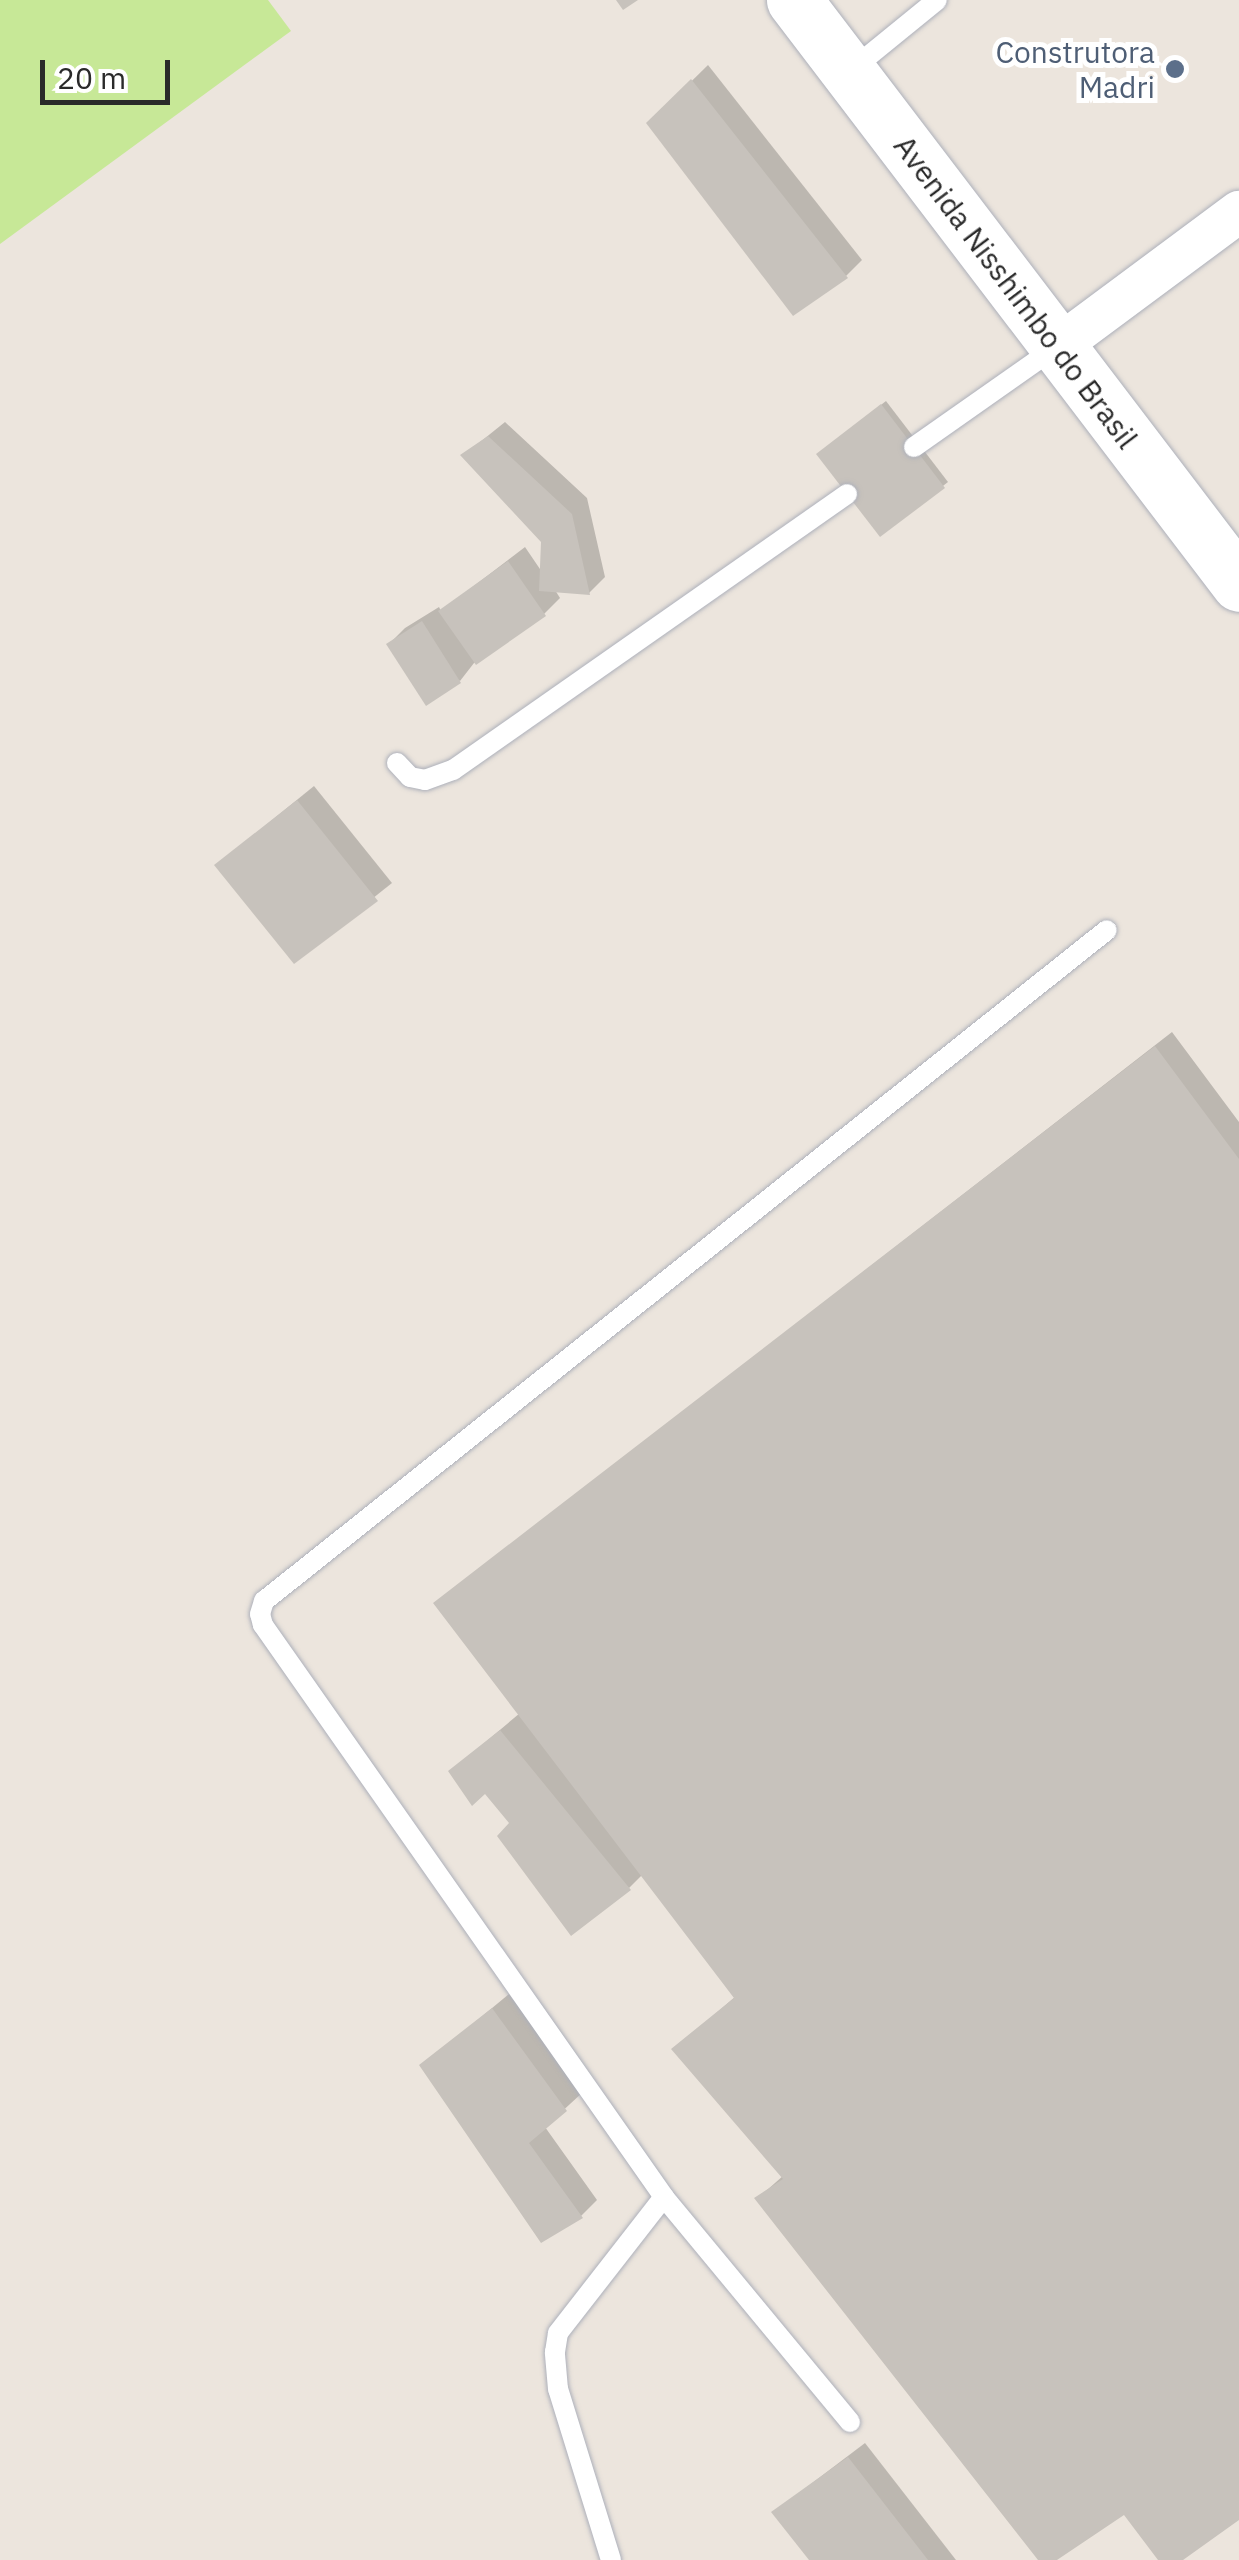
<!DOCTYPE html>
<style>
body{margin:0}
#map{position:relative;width:1239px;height:2560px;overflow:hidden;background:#ece5dd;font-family:"IBM Plex Sans",sans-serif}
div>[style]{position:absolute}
.pitch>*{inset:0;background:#c7e897}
.shadow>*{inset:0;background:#0003}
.building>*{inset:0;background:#c7c2bc}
.roads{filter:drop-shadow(0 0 2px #adb0ba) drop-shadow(0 0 2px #adb0ba)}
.service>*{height:20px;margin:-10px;padding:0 10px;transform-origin:10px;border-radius:10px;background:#fff}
.minor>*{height:42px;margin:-21px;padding:0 21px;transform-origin:21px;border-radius:21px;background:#fff}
.secondary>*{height:55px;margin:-27.5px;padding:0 27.5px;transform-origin:27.5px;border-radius:27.5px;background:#fff}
.dots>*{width:28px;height:28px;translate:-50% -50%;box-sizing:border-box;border:5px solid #fff;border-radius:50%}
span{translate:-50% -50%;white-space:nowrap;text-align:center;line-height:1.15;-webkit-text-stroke:10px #fff;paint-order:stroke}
.service-label{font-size:30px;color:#4e5e75}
.right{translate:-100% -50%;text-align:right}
.street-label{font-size:30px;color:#2a2a2a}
.scale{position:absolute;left:40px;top:60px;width:130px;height:45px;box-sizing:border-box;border:5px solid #2a2a2a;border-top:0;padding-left:12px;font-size:30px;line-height:35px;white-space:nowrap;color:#2a2a2a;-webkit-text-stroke:8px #fff;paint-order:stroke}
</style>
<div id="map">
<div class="pitch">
<i style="clip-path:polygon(0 0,268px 0,291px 31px,0 244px)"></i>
</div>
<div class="shadow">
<i style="clip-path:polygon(708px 65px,862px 260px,846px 276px,649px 123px)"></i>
<i style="clip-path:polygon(886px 401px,948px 482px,881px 534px,824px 449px)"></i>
<i style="clip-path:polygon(505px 422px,587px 498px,605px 577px,589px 593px,555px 590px,560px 598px,544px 614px,474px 663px,460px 681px,389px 644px,405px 628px,439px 607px,441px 611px,525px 547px,542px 572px,544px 541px,464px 455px)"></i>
<i style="clip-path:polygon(314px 786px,392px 883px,294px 961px,217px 865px)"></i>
<i style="clip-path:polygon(1172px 1032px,1239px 1122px,1239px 2517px,1179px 2560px,1161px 2560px,1125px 2511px,1052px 2560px,1042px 2560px,757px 2199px,784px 2175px,675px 2049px,736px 1996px,643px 1874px,629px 1888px,512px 1823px,486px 1791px,451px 1771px,520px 1713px,437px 1603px)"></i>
<i style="clip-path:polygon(509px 1994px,582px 2093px,545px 2127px,597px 2200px,581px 2216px,422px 2066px)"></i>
<i style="clip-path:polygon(865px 2443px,956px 2560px,812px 2560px,774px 2512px)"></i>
</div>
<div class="building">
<i style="clip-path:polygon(616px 0,638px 0,623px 10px)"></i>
<i style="clip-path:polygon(691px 79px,848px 278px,793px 316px,646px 123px)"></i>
<i style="clip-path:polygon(881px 404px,945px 488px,880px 537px,816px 454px)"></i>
<i style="clip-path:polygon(488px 436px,572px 514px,590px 595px,539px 591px,541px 542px,460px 455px)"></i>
<i style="clip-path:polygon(508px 561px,546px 616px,476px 665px,438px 611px)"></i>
<i style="clip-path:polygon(422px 621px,461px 683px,426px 706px,386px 644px)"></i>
<i style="clip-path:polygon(297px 800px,378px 901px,294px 964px,214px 865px)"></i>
<i style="clip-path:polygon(1155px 1046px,1239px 1159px,1239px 2520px,1183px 2560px,1158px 2560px,1124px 2515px,1057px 2560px,1038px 2560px,754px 2198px,783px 2179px,671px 2049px,734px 1998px,433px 1603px)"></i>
<i style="clip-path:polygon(500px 1730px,631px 1890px,571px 1936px,497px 1836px,509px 1823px,485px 1794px,472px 1806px,448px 1771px)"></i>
<i style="clip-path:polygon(492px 2008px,567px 2111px,529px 2143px,583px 2218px,541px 2243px,419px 2065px)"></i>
<i style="clip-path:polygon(848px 2457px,928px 2560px,809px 2560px,771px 2512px)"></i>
</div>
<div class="roads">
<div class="service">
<i style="left:850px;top:71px;width:112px;rotate:-39.2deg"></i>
<i style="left:914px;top:447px;width:172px;rotate:-35.1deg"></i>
<i style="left:397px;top:763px;width:19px;rotate:47deg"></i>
<i style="left:410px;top:777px;width:15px;rotate:11deg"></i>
<i style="left:425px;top:780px;width:30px;rotate:-20deg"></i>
<i style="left:453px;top:770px;width:481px;rotate:-35deg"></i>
<i style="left:850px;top:2422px;width:292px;rotate:-129.6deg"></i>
<i style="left:664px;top:2197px;width:699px;rotate:-125.03deg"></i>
<i style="left:263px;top:1625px;width:11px;rotate:-105deg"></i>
<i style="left:260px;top:1614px;width:14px;rotate:-73deg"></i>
<i style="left:264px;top:1601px;width:1077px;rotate:-38.52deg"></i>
<i style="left:611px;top:2560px;width:179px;rotate:-107.2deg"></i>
<i style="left:558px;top:2389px;width:37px;rotate:-95deg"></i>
<i style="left:555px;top:2352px;width:19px;rotate:-81deg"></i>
<i style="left:558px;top:2333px;width:172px;rotate:-52.1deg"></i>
</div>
<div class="minor">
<i style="left:1057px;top:347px;width:227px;rotate:-36.6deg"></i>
</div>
<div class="secondary">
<i style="left:794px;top:0;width:734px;rotate:52.69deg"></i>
</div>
</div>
<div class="dots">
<i style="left:1175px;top:69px;background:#5c6f8a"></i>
</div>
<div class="service-label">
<span class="right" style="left:1155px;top:69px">Construtora<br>Madri</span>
</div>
<div class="street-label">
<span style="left:1016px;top:292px;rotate:53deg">Avenida Nisshimbo do Brasil</span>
</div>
<div class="scale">20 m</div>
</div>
